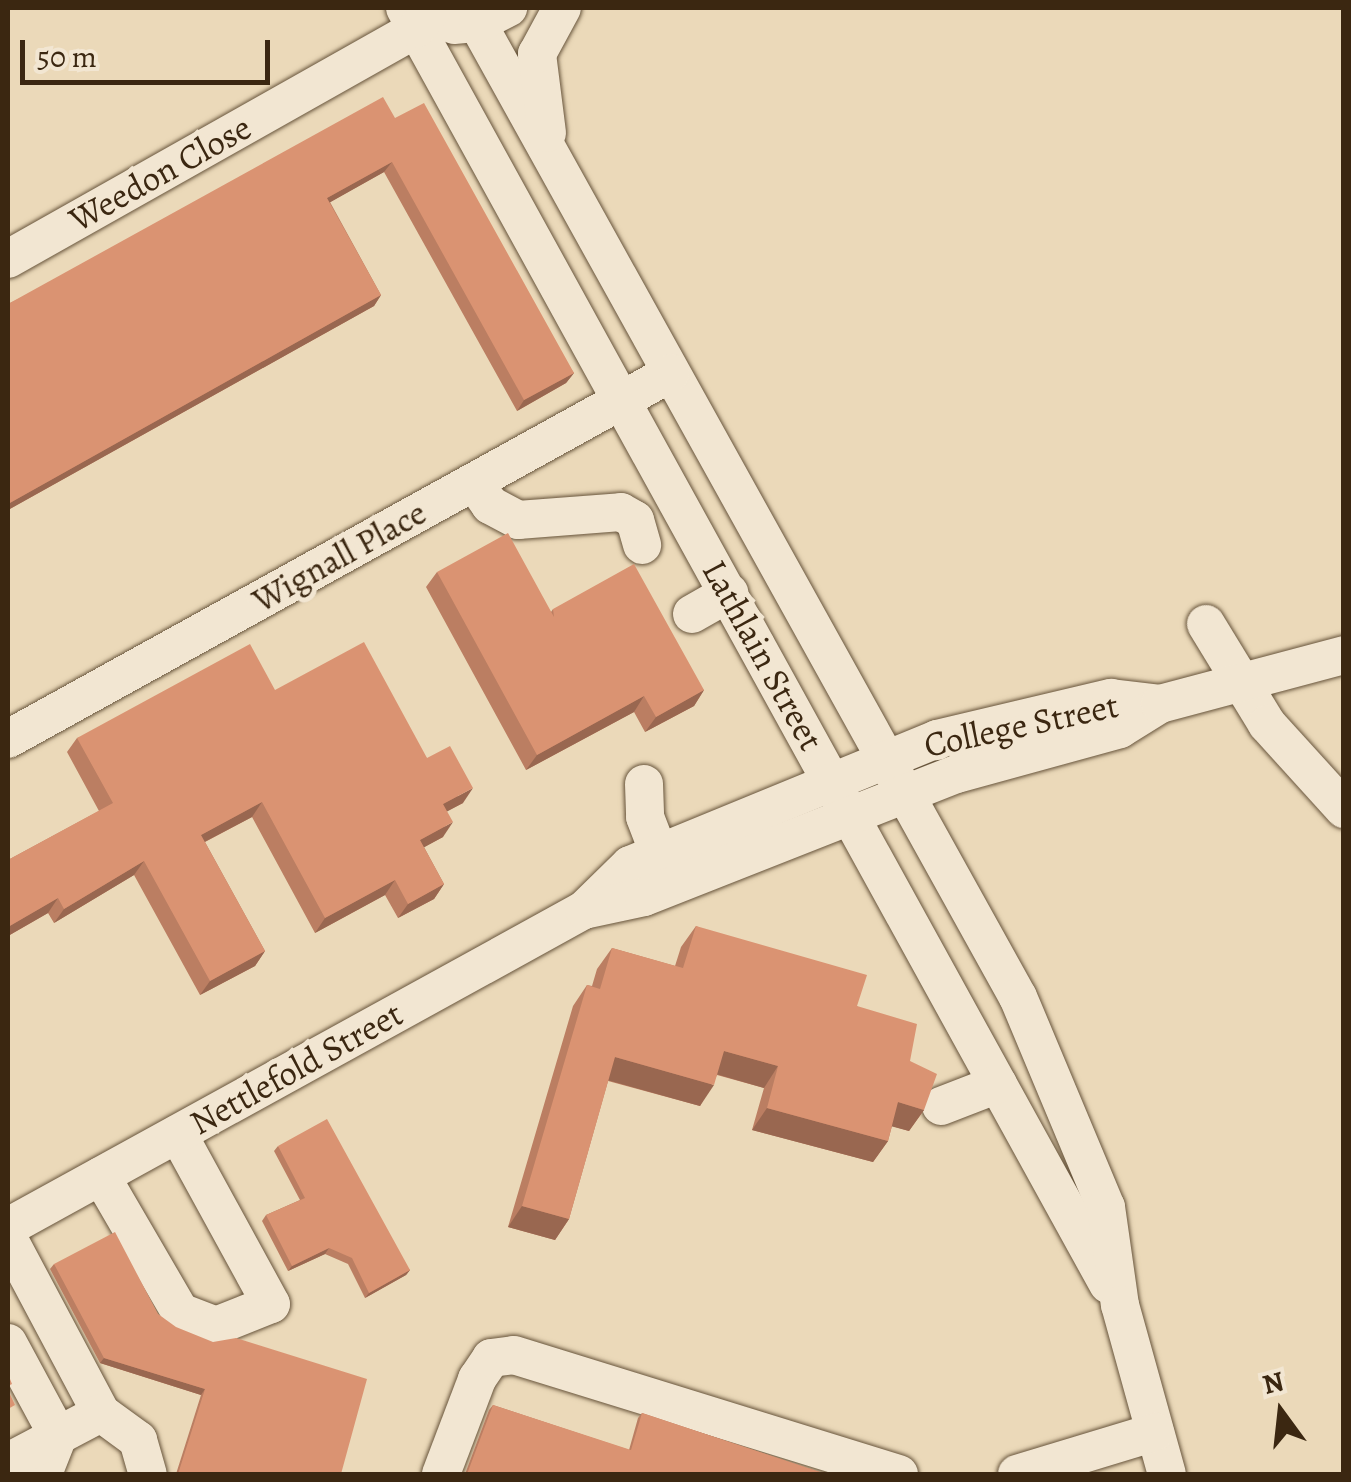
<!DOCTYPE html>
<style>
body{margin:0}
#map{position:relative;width:1351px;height:1482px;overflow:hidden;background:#ebd9b9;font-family:Alegreya,serif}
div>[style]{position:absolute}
.roads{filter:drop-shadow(0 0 2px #67543b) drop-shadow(0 0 2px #67543b)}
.minor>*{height:38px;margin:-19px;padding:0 19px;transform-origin:19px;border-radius:19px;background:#f2e6d2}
.wall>*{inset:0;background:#bb7e62}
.shaded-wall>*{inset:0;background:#996750}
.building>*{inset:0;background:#da9372}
span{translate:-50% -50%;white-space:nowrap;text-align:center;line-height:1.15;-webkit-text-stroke:10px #f2e6d2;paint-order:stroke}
.street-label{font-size:35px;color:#3b2711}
.frame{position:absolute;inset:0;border:10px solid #3b2711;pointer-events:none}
.north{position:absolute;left:1231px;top:1362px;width:100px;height:100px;-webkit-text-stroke:8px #f2e6d2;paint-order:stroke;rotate:345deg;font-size:28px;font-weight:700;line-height:40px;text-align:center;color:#3b2711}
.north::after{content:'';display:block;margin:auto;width:35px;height:45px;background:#3b2711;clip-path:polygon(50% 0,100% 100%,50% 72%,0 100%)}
.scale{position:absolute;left:20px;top:40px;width:250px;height:45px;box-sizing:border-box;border:5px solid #3b2711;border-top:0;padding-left:12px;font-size:30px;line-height:35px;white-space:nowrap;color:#3b2711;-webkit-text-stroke:8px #f2e6d2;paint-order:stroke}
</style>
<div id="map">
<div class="roads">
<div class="minor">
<i style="left:405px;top:8px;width:1457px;rotate:61.15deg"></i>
<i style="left:469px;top:8px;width:1131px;rotate:60.97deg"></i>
<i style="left:1018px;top:997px;width:228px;rotate:67.3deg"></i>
<i style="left:1106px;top:1207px;width:99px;rotate:81.9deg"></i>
<i style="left:1120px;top:1305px;width:175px;rotate:74.5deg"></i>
<i style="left:454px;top:25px;width:24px;rotate:-5deg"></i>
<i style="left:478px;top:23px;width:34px;rotate:-27deg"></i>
<i style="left:547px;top:133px;width:80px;rotate:-97.2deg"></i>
<i style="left:537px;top:54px;width:52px;rotate:-61.5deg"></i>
<i style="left:8px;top:259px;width:468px;rotate:-29.4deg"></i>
<i style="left:416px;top:29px;width:23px;rotate:-50deg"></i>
<i style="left:474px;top:482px;width:28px;rotate:55deg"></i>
<i style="left:490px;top:505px;width:32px;rotate:28deg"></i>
<i style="left:518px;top:520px;width:103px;rotate:-4.4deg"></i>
<i style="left:621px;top:512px;width:16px;rotate:30deg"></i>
<i style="left:635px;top:520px;width:26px;rotate:74deg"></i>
<i style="left:692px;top:614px;width:43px;rotate:-29.6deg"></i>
<i style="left:1206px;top:624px;width:117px;rotate:58.6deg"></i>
<i style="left:1267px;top:724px;width:115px;rotate:47.8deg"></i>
<i style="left:8px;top:739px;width:757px;rotate:-28.9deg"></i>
<i style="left:644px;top:784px;width:33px;rotate:88deg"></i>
<i style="left:645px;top:817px;width:39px;rotate:69deg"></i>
<i style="left:584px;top:910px;width:64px;rotate:-44.4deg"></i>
<i style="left:630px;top:865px;width:332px;rotate:-22.3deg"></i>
<i style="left:937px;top:739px;width:179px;rotate:-13.3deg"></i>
<i style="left:1111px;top:698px;width:49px;rotate:7deg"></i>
<i style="left:941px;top:1106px;width:61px;rotate:-21.1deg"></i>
<i style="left:101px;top:1176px;width:157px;rotate:59.8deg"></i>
<i style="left:180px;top:1312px;width:39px;rotate:21deg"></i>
<i style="left:216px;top:1326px;width:59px;rotate:-21.8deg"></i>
<i style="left:271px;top:1304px;width:194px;rotate:-118.7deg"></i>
<i style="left:8px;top:1227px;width:657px;rotate:-28.83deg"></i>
<i style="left:584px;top:910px;width:61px;rotate:-12.2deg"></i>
<i style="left:644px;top:897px;width:336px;rotate:-21.5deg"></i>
<i style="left:957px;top:774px;width:169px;rotate:-15.4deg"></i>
<i style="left:1120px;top:729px;width:47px;rotate:-32deg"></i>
<i style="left:1160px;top:704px;width:190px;rotate:-14.9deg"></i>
<i style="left:8px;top:1238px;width:198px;rotate:62deg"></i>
<i style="left:8px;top:1343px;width:106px;rotate:61.7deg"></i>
<i style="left:58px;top:1436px;width:41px;rotate:111.5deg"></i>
<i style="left:8px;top:1462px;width:105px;rotate:-27.8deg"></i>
<i style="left:101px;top:1413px;width:46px;rotate:36.1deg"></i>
<i style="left:138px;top:1440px;width:35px;rotate:74deg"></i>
<i style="left:441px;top:1474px;width:102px;rotate:-69.2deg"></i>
<i style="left:477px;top:1379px;width:25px;rotate:-56deg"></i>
<i style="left:491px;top:1358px;width:23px;rotate:-7deg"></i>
<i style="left:514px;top:1355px;width:403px;rotate:17.2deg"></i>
<i style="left:1017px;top:1474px;width:144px;rotate:-16.9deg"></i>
</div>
</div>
<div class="wall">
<i style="clip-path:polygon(395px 118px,574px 373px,566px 383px,517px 411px,384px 172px,330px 202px,381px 295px,374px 306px,8px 510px,8px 304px)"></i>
<i style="clip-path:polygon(437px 572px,551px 612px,553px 609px,704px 690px,694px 706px,645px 732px,634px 712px,526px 770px,426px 587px)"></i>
<i style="clip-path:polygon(275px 690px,427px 758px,463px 803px,447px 811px,443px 837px,424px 847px,444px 884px,434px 899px,398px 918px,385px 895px,315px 933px,252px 817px,205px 842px,265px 951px,255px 966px,200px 995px,134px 875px,54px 923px,48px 913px,8px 936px,8px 860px,99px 811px,67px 752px,77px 738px)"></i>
<i style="clip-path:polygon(696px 926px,857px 1006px,910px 1061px,924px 1110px,909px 1131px,892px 1126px,888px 1141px,873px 1162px,752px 1130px,764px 1088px,717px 1075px,700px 1106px,608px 1081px,569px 1219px,555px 1240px,508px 1227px,573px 1006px,587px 985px,592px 986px,597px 969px,612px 948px,675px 966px,681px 947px)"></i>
<i style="clip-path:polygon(278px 1146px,410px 1270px,406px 1275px,365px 1298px,348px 1264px,325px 1254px,288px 1271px,262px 1221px,266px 1215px,300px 1200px,274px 1151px)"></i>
<i style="clip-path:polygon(54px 1264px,158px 1314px,341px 1474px,176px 1474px,201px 1395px,100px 1363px,50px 1269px)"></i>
<i style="clip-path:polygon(493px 1405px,629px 1450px,638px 1418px,642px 1413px,826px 1474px,465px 1474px,489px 1410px)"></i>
</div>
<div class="shaded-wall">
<i style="clip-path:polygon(392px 162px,384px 172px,320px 208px,327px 198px)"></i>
<i style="clip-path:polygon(381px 295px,374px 306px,8px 510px,8px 504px)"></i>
<i style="clip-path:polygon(574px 373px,566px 383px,517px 411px,524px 400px)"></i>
<i style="clip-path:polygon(704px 690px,694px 706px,645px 732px,656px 717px)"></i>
<i style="clip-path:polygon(644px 696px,634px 712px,526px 770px,537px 755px)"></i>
<i style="clip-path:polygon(473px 788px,463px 803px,433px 819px,443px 804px)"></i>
<i style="clip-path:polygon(262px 802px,252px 817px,191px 849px,201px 835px)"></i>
<i style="clip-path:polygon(453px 822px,443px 837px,410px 855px,420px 840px)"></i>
<i style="clip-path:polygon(144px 861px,134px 875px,54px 923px,64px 909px)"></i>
<i style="clip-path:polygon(395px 880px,385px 895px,315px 933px,325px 918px)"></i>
<i style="clip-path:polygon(444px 884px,434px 899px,398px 918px,408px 904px)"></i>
<i style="clip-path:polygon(58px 898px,48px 913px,8px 936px,8px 927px)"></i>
<i style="clip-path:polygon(265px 951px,255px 966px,200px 995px,210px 981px)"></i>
<i style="clip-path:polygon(724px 1051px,778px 1066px,764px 1088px,709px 1072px)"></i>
<i style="clip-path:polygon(615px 1057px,714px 1085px,700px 1106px,600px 1078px)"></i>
<i style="clip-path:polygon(898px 1102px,924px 1110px,909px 1131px,883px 1124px)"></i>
<i style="clip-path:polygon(767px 1108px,888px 1141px,873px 1162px,752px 1130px)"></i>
<i style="clip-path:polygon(522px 1206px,569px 1219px,555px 1240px,508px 1227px)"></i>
<i style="clip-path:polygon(329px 1248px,325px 1254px,288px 1271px,292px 1266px)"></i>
<i style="clip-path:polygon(410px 1270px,406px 1275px,365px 1298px,369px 1293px)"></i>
<i style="clip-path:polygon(104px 1358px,205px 1389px,201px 1395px,100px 1363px)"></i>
</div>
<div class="building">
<i style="clip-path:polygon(383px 97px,395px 118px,424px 103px,574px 373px,524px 400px,392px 162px,327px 198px,381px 295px,8px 504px,8px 304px)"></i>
<i style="clip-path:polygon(508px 533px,554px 617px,553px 609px,634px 564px,704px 690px,656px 717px,644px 696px,537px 755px,437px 572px)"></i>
<i style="clip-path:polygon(364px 642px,427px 758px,450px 746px,473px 788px,443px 804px,453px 822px,420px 840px,444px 884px,408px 904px,395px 880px,325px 918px,262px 802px,201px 835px,265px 951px,210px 981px,144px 861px,64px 909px,58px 898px,8px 927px,8px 860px,113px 803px,77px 738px,250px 644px,275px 690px)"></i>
<i style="clip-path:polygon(696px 926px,867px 975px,857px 1006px,917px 1024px,910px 1061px,937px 1074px,924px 1110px,898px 1102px,888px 1141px,767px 1108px,778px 1066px,724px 1051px,714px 1085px,615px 1057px,569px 1219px,522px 1206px,587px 985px,600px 989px,612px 948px,683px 968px)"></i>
<i style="clip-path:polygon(327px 1119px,410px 1270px,369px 1293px,352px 1258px,329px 1248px,292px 1266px,266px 1215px,305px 1198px,278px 1146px)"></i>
<i style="clip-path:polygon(115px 1232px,158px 1314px,176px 1327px,213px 1342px,236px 1338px,367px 1379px,341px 1474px,178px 1474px,205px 1389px,104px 1358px,54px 1264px)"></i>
<i style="clip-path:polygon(8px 1374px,12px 1384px,8px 1386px)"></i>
<i style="clip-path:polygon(8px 1390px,15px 1405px,8px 1409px)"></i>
<i style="clip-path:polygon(493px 1405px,631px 1450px,642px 1413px,826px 1474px,467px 1474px)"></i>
</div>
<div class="street-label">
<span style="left:160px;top:173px;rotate:-29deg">Weedon Close</span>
<span style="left:339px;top:556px;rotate:-29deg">Wignall Place</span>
<span style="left:763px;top:655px;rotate:61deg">Lathlain Street</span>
<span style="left:1021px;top:725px;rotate:-12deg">College Street</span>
<span style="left:296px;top:1068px;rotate:-29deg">Nettlefold Street</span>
</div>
<div class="frame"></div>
<div class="north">N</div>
<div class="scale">50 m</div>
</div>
